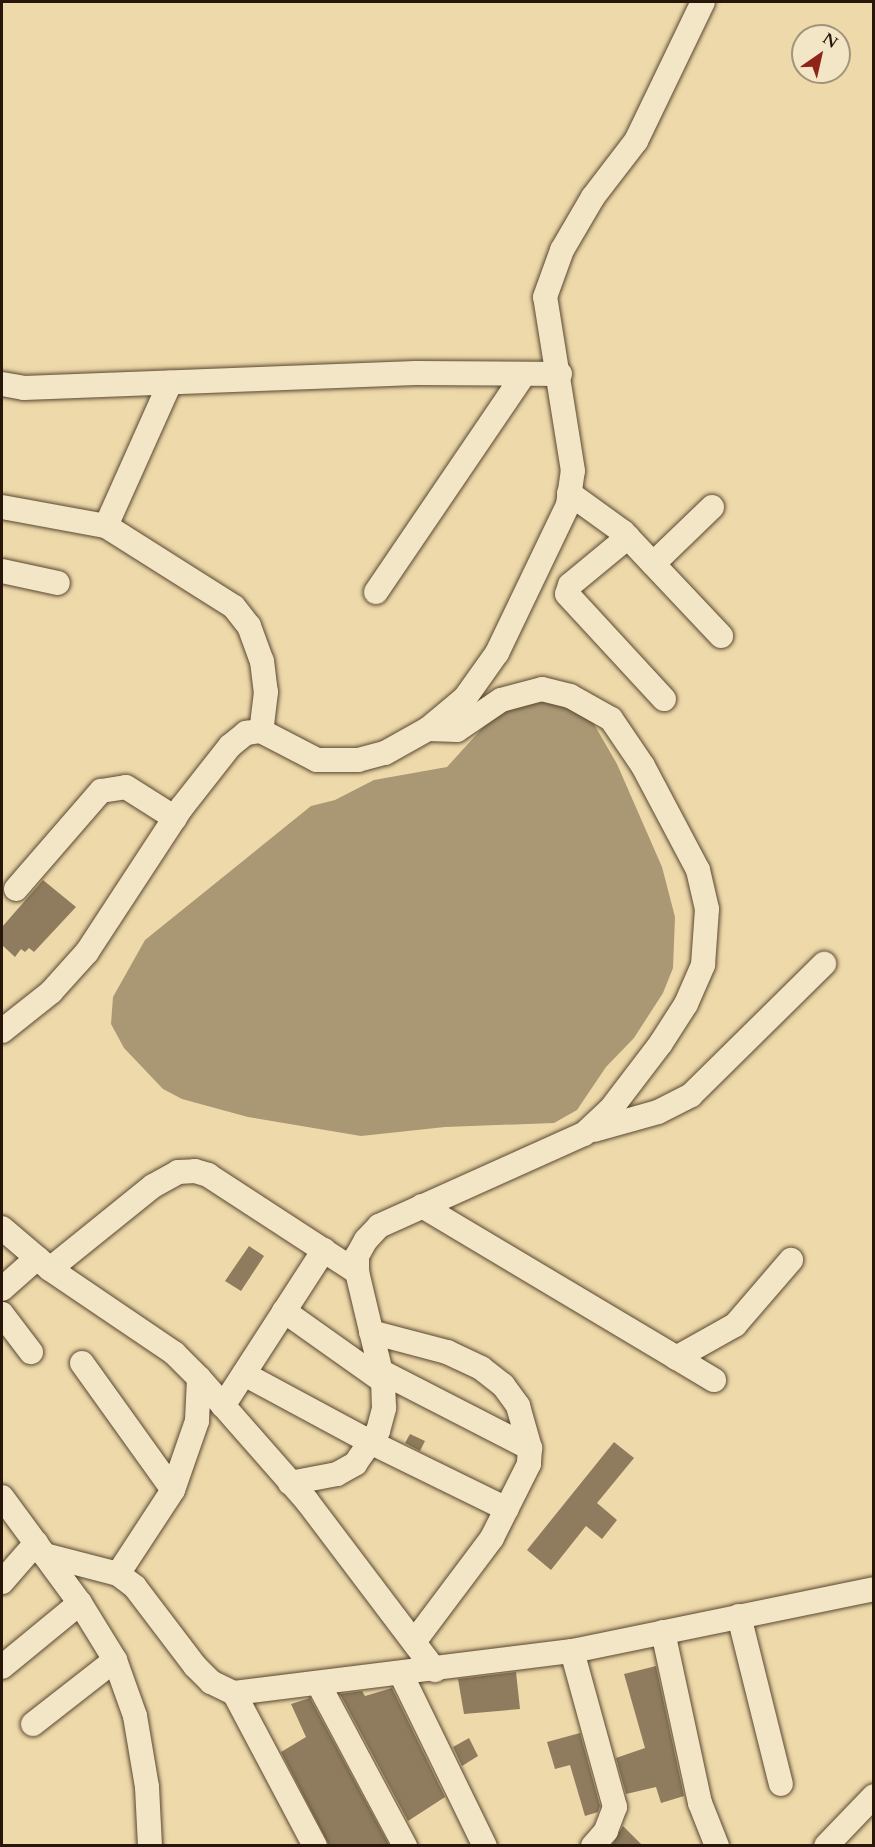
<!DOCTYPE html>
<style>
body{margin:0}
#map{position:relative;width:875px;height:1847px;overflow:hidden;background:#edd9a9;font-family:Cardo,serif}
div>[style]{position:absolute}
.water>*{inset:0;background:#aa9773}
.building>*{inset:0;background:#8f7b5d}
.roads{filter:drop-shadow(0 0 2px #5a4732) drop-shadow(0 0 2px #5a4732)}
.minor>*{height:24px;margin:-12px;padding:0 12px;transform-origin:12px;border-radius:12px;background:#f3e6c7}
span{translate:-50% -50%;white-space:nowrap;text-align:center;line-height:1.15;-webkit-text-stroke:5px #f3e6c7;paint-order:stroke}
.frame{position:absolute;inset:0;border:3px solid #29160a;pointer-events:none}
.north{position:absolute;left:791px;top:24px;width:60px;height:60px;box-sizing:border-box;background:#f3e6c7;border:2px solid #a2937b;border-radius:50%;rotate:34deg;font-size:16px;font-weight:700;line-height:24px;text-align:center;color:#29160a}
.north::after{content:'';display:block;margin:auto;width:21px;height:27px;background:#8f2418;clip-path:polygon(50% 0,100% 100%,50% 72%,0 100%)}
</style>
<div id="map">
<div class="water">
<i style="clip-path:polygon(545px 697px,591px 719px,617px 764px,662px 867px,675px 917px,673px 968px,663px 993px,634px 1038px,606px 1067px,577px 1110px,554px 1123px,445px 1127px,361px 1136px,248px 1117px,182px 1099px,163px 1089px,124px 1048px,111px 1024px,113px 997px,145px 940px,311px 806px,335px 800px,374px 780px,447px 767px,496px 713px)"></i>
</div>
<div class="building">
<i style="clip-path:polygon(43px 880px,76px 907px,34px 952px,29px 948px,25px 952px,21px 949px,15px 957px,2px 945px,2px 927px)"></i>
<i style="clip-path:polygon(249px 1246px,264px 1256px,241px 1291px,225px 1281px)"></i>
<i style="clip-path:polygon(410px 1434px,425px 1441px,420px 1451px,405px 1443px)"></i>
<i style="clip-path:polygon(614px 1442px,634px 1458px,597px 1503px,617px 1520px,602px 1539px,586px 1526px,551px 1570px,527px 1550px)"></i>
<i style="clip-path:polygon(656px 1666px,684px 1796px,661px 1803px,656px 1787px,626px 1794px,616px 1758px,645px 1748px,624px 1674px)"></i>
<i style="clip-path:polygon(516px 1672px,520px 1709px,464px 1714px,458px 1679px)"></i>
<i style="clip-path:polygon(392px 1688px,445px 1797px,408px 1821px,340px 1694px,362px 1691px,365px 1696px)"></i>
<i style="clip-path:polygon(310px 1698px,389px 1845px,329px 1845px,281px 1752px,306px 1737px,291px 1704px)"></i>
<i style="clip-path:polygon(580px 1733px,600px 1806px,598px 1812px,585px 1816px,570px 1765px,555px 1769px,547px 1742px)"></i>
<i style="clip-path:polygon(469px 1738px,478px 1756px,462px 1766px,453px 1747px)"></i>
<i style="clip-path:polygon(623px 1826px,642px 1845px,612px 1845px)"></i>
</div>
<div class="roads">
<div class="minor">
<i style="left:2px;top:384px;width:22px;rotate:10deg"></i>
<i style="left:24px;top:388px;width:392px;rotate:-2.2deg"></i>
<i style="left:416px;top:373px;width:144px;rotate:0.4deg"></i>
<i style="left:569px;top:493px;width:67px;rotate:35.8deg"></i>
<i style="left:623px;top:532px;width:143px;rotate:46.7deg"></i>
<i style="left:2px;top:507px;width:106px;rotate:10.4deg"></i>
<i style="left:106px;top:526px;width:151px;rotate:32.3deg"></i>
<i style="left:234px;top:607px;width:24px;rotate:52deg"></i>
<i style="left:249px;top:626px;width:37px;rotate:70deg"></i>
<i style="left:262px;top:661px;width:31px;rotate:83deg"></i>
<i style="left:266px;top:692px;width:39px;rotate:97deg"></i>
<i style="left:106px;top:526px;width:157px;rotate:-65.9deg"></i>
<i style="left:628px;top:537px;width:75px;rotate:140.4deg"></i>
<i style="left:570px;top:585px;width:9px;rotate:108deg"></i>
<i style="left:567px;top:594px;width:143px;rotate:47.3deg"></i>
<i style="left:653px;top:564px;width:82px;rotate:-44deg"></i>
<i style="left:2px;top:571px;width:57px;rotate:12.1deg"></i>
<i style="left:376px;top:592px;width:263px;rotate:-55.8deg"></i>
<i style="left:16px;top:889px;width:130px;rotate:-49.1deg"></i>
<i style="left:101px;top:791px;width:25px;rotate:-9deg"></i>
<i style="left:126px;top:787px;width:58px;rotate:32.3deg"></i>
<i style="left:2px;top:1031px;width:63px;rotate:-38.5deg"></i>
<i style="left:51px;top:992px;width:54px;rotate:-48deg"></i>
<i style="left:87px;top:952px;width:173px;rotate:-56.8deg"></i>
<i style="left:182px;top:807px;width:78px;rotate:-51.8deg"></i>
<i style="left:230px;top:746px;width:21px;rotate:-39deg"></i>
<i style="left:246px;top:733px;width:15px;rotate:-8deg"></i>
<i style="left:261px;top:731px;width:63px;rotate:27.4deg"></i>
<i style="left:317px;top:760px;width:41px"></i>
<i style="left:358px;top:760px;width:28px;rotate:-15deg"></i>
<i style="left:385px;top:753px;width:49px;rotate:-29.2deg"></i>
<i style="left:428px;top:729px;width:48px;rotate:-40deg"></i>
<i style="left:465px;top:698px;width:55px;rotate:-54.6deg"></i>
<i style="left:497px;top:653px;width:164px;rotate:-64.4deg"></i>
<i style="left:568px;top:505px;width:34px;rotate:-82deg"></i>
<i style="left:573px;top:471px;width:176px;rotate:-99.1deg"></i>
<i style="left:545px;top:297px;width:50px;rotate:-70.1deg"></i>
<i style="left:562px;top:250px;width:61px;rotate:-59.7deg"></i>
<i style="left:593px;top:197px;width:71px;rotate:-52.5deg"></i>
<i style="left:636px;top:141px;width:154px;rotate:-64.3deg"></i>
<i style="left:594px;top:1130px;width:66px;rotate:-15.7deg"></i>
<i style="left:658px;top:1112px;width:37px;rotate:-27deg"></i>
<i style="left:691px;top:1095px;width:187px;rotate:-44.6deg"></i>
<i style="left:422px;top:1206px;width:340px;rotate:30.8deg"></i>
<i style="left:2px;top:1228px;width:63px;rotate:40.5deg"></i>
<i style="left:50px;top:1269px;width:150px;rotate:34.1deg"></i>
<i style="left:174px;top:1353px;width:35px;rotate:45deg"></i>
<i style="left:199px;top:1378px;width:164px;rotate:48.7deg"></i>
<i style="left:307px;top:1501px;width:212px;rotate:52.9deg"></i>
<i style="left:50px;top:1269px;width:132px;rotate:-38.9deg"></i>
<i style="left:153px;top:1186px;width:29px;rotate:-29deg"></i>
<i style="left:178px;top:1172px;width:17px;rotate:-3deg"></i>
<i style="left:195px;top:1171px;width:14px;rotate:17deg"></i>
<i style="left:208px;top:1175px;width:178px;rotate:33.1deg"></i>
<i style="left:2px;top:1289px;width:47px;rotate:-41.5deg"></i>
<i style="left:284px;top:1311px;width:121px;rotate:35.3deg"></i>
<i style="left:2px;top:1314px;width:48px;rotate:52.7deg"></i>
<i style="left:371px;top:1332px;width:79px;rotate:14.7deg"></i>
<i style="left:447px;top:1352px;width:38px;rotate:25deg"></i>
<i style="left:481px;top:1368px;width:28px;rotate:38deg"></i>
<i style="left:503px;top:1385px;width:26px;rotate:54deg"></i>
<i style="left:518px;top:1406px;width:44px;rotate:74.1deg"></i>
<i style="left:530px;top:1448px;width:16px;rotate:94deg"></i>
<i style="left:529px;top:1464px;width:83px;rotate:116.6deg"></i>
<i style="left:492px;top:1538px;width:130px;rotate:126.9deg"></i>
<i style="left:676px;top:1358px;width:68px;rotate:-29.2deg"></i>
<i style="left:735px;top:1325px;width:86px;rotate:-49.3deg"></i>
<i style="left:82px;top:1363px;width:156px;rotate:54.4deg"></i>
<i style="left:380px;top:1371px;width:169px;rotate:27.2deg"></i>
<i style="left:244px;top:1374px;width:145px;rotate:28.3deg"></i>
<i style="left:372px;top:1443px;width:150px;rotate:26.1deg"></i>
<i style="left:223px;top:1406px;width:186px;rotate:-57.1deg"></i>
<i style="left:290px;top:1483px;width:48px;rotate:-10.8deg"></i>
<i style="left:337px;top:1474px;width:21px;rotate:-29deg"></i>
<i style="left:355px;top:1464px;width:40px;rotate:-55.1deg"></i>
<i style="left:378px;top:1431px;width:24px;rotate:-75deg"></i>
<i style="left:384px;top:1408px;width:27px;rotate:-92deg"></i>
<i style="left:383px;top:1381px;width:112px;rotate:-103.4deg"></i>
<i style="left:357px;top:1272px;width:16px;rotate:-90deg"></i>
<i style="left:357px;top:1256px;width:18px;rotate:-61deg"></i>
<i style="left:366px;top:1240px;width:19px;rotate:-47deg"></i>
<i style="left:379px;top:1226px;width:225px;rotate:-24.2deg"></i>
<i style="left:584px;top:1134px;width:35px;rotate:-43deg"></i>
<i style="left:610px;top:1110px;width:84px;rotate:-52.7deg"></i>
<i style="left:661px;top:1043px;width:46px;rotate:-57.3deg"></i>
<i style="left:686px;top:1004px;width:43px;rotate:-66.4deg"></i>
<i style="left:703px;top:965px;width:56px;rotate:-85.9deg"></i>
<i style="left:707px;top:909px;width:40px;rotate:-103deg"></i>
<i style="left:698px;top:870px;width:118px;rotate:-117.9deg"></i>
<i style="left:643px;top:766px;width:57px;rotate:-124.2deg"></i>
<i style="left:611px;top:719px;width:47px;rotate:-150.7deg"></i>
<i style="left:570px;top:696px;width:29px;rotate:-166deg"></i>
<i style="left:542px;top:689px;width:42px;rotate:165deg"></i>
<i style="left:501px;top:700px;width:53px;rotate:145.7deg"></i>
<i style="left:457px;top:730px;width:29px;rotate:-178deg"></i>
<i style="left:2px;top:1497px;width:132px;rotate:53.7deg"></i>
<i style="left:80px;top:1603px;width:67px;rotate:58.4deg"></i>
<i style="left:115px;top:1660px;width:59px;rotate:70.3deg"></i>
<i style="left:135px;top:1716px;width:72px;rotate:80.4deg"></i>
<i style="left:147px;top:1787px;width:59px;rotate:87.1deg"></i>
<i style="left:45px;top:1555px;width:75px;rotate:14.6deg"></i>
<i style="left:118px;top:1574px;width:21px;rotate:37deg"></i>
<i style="left:135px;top:1587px;width:99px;rotate:52.8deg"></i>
<i style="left:195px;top:1666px;width:23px;rotate:45deg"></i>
<i style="left:211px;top:1682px;width:25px;rotate:26deg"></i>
<i style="left:234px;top:1693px;width:341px;rotate:-7.1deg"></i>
<i style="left:572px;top:1651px;width:308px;rotate:-11.6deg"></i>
<i style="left:118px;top:1574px;width:100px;rotate:-56.8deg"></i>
<i style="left:173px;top:1490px;width:73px;rotate:-70.8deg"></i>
<i style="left:197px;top:1421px;width:43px;rotate:-87.3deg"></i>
<i style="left:2px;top:1582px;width:52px;rotate:-48.9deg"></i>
<i style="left:739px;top:1616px;width:173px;rotate:76deg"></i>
<i style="left:663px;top:1632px;width:175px;rotate:77.8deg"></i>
<i style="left:700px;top:1803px;width:46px;rotate:68.4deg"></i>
<i style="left:572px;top:1651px;width:162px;rotate:74.6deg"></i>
<i style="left:615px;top:1807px;width:26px;rotate:111deg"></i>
<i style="left:606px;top:1831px;width:20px;rotate:131deg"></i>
<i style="left:2px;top:1667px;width:101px;rotate:-39.4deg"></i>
<i style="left:401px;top:1674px;width:191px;rotate:64deg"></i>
<i style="left:319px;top:1685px;width:183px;rotate:61.9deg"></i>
<i style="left:234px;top:1693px;width:173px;rotate:62.1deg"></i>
<i style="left:33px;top:1724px;width:104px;rotate:-38deg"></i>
<i style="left:826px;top:1846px;width:69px;rotate:-46.2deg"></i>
</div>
</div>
<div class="frame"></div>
<div class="north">N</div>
</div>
